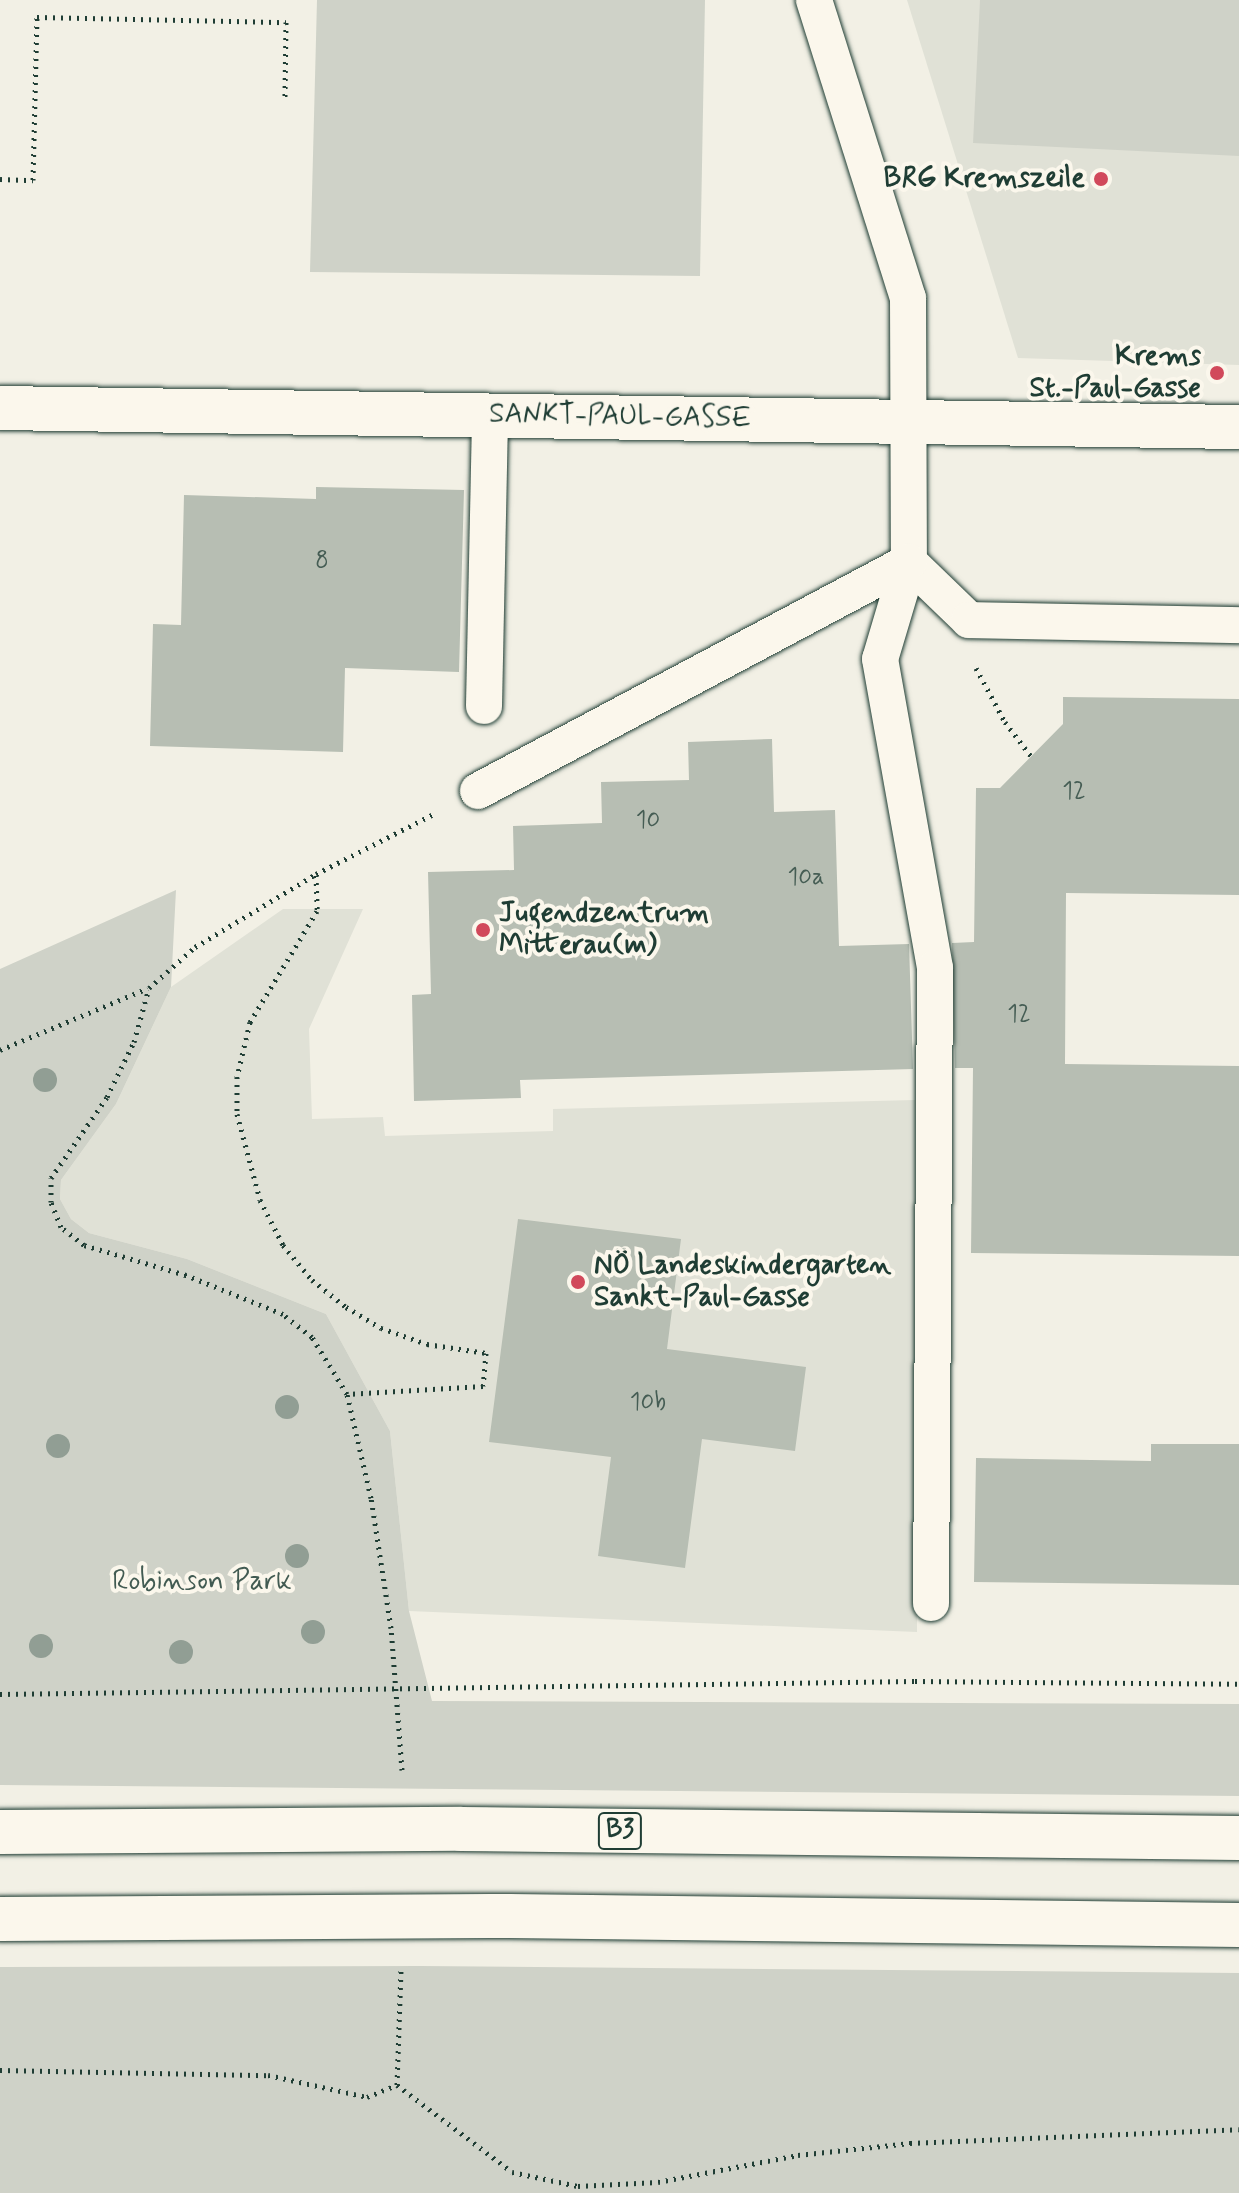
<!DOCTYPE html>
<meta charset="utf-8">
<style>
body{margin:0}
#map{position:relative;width:1239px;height:2193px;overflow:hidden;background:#f2f0e5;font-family:Mynerve,sans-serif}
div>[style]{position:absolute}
.built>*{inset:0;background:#e0e1d6}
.green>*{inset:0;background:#cfd2c8}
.building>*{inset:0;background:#b7beb3}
.path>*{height:5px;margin-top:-2.5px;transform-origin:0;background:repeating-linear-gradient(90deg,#1f3d34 0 2px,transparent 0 8px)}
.roads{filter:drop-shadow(0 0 2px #1f3d34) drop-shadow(0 0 2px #1f3d34)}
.lane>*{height:36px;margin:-18px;padding:0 18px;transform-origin:18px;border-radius:18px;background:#fbf7ec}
.street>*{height:44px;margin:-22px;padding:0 22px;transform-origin:22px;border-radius:22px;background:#fbf7ec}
.highway>*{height:44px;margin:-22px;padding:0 22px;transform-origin:22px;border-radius:22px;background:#fbf7ec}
.trees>*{width:24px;height:24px;margin:-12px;border-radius:50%;background:#919e94}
.dots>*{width:22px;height:22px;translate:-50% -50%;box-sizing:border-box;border:4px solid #fbf7ec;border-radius:50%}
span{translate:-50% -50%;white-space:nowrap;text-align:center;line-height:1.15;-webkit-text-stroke:8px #fbf7ec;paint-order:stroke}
.number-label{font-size:24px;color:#455d54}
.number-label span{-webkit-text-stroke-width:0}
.shield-label span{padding:2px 6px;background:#fbf7ec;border:2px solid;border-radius:6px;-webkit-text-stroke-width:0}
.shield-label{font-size:26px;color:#1f3d34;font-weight:700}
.poi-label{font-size:28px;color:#1f3d34;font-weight:700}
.right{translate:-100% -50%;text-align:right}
.left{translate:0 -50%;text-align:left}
.street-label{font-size:28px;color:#1f3d34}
.park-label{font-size:28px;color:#425b52}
</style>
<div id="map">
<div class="built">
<i style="clip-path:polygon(907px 0,1239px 0,1239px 365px,1018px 358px)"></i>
<i style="clip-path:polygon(283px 909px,363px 909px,309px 1029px,312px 1119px,383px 1117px,385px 1136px,553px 1131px,553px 1109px,915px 1100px,917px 1632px,409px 1611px,390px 1431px,326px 1314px,187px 1259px,89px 1233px,71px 1219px,60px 1199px,61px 1180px,116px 1104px,171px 987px)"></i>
</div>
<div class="green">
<i style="clip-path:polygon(317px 0,705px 0,700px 276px,310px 272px)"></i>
<i style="clip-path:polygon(980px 0,1239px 0,1239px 156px,973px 143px)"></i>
<i style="clip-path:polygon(176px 890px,171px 987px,116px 1104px,61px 1180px,60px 1199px,71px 1219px,89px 1233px,187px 1259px,326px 1314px,390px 1431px,409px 1611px,432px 1701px,1239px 1704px,1239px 1796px,0 1785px,0 969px)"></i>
<i style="clip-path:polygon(420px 1966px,1239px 1973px,1239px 2193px,0 2193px,0 1967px)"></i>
</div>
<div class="building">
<i style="clip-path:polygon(316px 487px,464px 490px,459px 672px,345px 668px,343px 752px,150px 746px,153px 624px,181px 625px,184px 495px,316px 499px)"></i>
<i style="clip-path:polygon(1063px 697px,1239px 699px,1239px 895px,1066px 893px,1065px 1064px,1239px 1066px,1239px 1256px,971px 1253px,973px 1068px,955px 1068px,952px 943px,974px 942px,976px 788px,1000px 788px,1063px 724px)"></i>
<i style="clip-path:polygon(772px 739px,774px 812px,835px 810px,839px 946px,909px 944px,913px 1069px,520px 1080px,521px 1098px,414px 1101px,412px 995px,431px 994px,428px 872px,514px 870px,513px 826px,602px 823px,601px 782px,689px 780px,688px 742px)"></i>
<i style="clip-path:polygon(518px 1219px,681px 1239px,667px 1349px,806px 1367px,795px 1451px,702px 1439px,685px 1568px,598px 1556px,611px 1457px,489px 1442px)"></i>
<i style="clip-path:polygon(1151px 1444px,1239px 1444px,1239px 1585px,974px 1582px,976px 1458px,1151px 1461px)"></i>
</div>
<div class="path">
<i style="left:0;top:179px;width:33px;rotate:2deg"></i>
<i style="left:33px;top:180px;width:163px;rotate:-88.6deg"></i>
<i style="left:37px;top:17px;width:249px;rotate:1.2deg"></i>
<i style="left:286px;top:22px;width:76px;rotate:90.8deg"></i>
<i style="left:976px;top:668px;width:61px;rotate:61.8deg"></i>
<i style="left:1005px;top:722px;width:43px;rotate:52.6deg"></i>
<i style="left:316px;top:875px;width:36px;rotate:88deg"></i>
<i style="left:317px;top:911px;width:130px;rotate:121.1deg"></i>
<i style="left:250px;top:1022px;width:57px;rotate:103.3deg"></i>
<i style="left:237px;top:1077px;width:37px;rotate:90deg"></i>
<i style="left:237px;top:1114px;width:89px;rotate:75deg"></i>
<i style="left:260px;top:1200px;width:51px;rotate:62.9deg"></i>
<i style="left:283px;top:1245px;width:45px;rotate:50.4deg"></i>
<i style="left:312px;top:1280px;width:43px;rotate:38.5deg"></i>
<i style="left:346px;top:1307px;width:41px;rotate:31deg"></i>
<i style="left:381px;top:1328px;width:49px;rotate:19.2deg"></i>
<i style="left:427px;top:1344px;width:60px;rotate:8.7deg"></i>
<i style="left:486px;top:1353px;width:33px;rotate:95deg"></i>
<i style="left:483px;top:1386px;width:136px;rotate:176.6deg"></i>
<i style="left:0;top:1050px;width:160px;rotate:-22.7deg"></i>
<i style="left:0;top:1694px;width:915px;rotate:-0.81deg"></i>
<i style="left:915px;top:1681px;width:324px;rotate:0.5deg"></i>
<i style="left:402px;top:1770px;width:142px;rotate:-94.4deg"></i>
<i style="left:391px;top:1628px;width:132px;rotate:-98.7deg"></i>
<i style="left:371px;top:1498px;width:107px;rotate:-103deg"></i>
<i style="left:347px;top:1394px;width:67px;rotate:-121.6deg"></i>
<i style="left:312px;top:1337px;width:37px;rotate:-142deg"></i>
<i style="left:283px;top:1314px;width:105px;rotate:-158.1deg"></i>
<i style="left:186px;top:1275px;width:106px;rotate:-163.6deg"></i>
<i style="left:84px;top:1245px;width:29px;rotate:-142deg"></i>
<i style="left:61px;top:1227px;width:27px;rotate:-112deg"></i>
<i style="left:51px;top:1202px;width:24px;rotate:-90deg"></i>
<i style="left:51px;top:1178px;width:98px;rotate:-55.3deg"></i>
<i style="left:107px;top:1097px;width:61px;rotate:-63.9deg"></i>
<i style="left:134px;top:1042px;width:56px;rotate:-74.5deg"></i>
<i style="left:149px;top:988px;width:62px;rotate:-41.7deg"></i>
<i style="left:195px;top:947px;width:141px;rotate:-31.1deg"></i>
<i style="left:316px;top:874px;width:132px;rotate:-27deg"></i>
<i style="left:0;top:2070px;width:268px;rotate:1.1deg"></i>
<i style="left:268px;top:2075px;width:101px;rotate:12.5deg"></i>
<i style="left:367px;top:2097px;width:32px;rotate:-22deg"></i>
<i style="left:397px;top:2085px;width:117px;rotate:-88deg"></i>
<i style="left:397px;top:2085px;width:144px;rotate:37.1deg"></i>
<i style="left:512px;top:2172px;width:67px;rotate:12deg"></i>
<i style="left:578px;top:2186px;width:80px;rotate:-2.9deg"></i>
<i style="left:658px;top:2182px;width:143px;rotate:-10.9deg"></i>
<i style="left:798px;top:2155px;width:113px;rotate:-6.1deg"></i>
<i style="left:910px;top:2143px;width:329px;rotate:-2.4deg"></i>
</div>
<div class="roads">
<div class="lane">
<i style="left:814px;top:0;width:312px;rotate:72.5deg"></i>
<i style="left:908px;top:298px;width:264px;rotate:89.8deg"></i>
<i style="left:909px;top:562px;width:101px;rotate:106.6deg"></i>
<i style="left:880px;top:659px;width:314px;rotate:79.9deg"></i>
<i style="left:935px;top:968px;width:635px;rotate:90.36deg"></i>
<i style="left:909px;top:562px;width:83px;rotate:44deg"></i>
<i style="left:969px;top:620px;width:270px;rotate:1.1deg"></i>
<i style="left:484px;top:706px;width:291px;rotate:-88.8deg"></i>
<i style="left:478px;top:791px;width:488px;rotate:-28deg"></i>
</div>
<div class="street">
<i style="left:0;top:408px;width:1239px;rotate:0.88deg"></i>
</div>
<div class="highway">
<i style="left:0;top:1832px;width:461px;rotate:-0.4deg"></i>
<i style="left:461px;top:1829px;width:778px;rotate:0.66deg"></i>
<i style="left:0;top:1919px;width:509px;rotate:-0.34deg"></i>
<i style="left:509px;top:1916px;width:730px;rotate:0.71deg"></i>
</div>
</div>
<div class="trees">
<i style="left:45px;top:1080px"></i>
<i style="left:287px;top:1407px"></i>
<i style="left:58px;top:1446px"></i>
<i style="left:297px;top:1556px"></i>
<i style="left:313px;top:1632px"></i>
<i style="left:41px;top:1646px"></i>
<i style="left:181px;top:1652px"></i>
</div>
<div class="dots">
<i style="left:1101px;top:179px;background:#d1495b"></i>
<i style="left:1217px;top:373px;background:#d1495b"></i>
<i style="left:483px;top:930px;background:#d1495b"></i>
<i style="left:578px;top:1282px;background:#d1495b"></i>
</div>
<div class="number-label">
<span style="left:322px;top:561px">8</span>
<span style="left:1074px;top:792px">12</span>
<span style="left:648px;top:821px">10</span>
<span style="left:806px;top:878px">10a</span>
<span style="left:1019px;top:1015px">12</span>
<span style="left:648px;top:1403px">10b</span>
</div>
<div class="shield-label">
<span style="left:620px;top:1831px">B3</span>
</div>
<div class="poi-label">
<span class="right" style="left:1085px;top:179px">BRG Kremszeile</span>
<span class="right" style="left:1201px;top:373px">Krems<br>St.-Paul-Gasse</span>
<span class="left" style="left:499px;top:930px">Jugendzentrum<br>Mitterau(m)</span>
<span class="left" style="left:594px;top:1282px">NÖ Landeskindergarten<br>Sankt-Paul-Gasse</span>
</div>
<div class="street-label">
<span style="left:620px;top:417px;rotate:1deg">SANKT-PAUL-GASSE</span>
</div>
<div class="park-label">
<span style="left:202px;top:1582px">Robinson Park</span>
</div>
</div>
